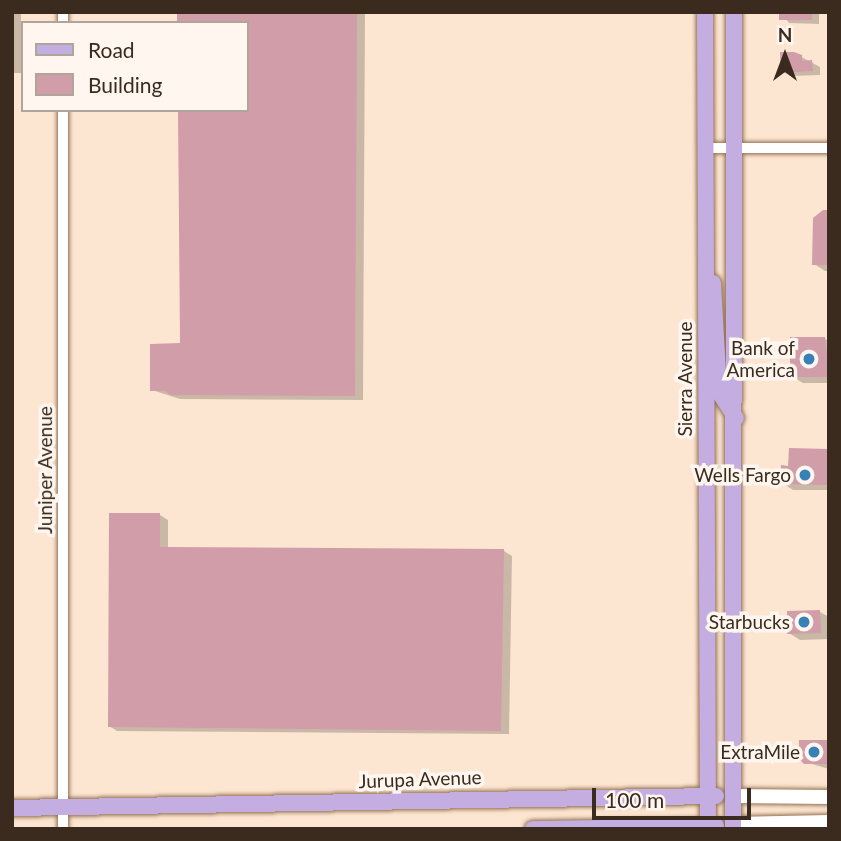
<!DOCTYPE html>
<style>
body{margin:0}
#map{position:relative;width:841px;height:841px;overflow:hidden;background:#fde6d1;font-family:Lato,sans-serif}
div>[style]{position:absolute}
.shadow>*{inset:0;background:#0003}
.building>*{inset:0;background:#d09da9}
.roads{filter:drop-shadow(0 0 2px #947252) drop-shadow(0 0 2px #947252)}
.street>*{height:10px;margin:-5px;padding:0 5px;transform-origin:5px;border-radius:5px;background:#fff}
.secondary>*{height:14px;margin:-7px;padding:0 7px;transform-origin:7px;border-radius:7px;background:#fff}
.primary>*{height:16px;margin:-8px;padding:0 8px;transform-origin:8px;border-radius:8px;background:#c4ade1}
.dots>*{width:19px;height:19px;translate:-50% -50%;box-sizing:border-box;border:4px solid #fef6ef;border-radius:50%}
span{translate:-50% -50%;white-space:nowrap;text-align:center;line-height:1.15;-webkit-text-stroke:7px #fef6ef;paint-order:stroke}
.poi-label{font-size:19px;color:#3a2b1e}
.right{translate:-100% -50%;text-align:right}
.street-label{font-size:19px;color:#3a2b1e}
.frame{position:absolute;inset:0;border:14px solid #3a2b1e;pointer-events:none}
.legend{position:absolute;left:21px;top:21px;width:228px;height:91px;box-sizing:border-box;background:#fef6ef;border:2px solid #b0a59b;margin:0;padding:9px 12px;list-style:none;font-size:21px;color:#3a2b1e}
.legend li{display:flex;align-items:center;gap:14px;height:35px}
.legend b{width:35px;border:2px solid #b0a59b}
.north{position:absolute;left:750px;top:21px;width:70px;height:70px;-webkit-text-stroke:5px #fef6ef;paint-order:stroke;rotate:0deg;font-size:19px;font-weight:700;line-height:28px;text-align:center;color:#3a2b1e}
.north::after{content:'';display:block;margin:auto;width:24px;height:32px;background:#3a2b1e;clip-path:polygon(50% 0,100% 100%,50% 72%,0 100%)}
.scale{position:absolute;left:592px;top:788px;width:159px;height:32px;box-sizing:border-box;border:4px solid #3a2b1e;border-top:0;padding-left:9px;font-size:21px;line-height:24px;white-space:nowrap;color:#3a2b1e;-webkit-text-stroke:5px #fef6ef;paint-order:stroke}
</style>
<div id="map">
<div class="shadow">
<i style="clip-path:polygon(12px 12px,21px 12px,21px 73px,12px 73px)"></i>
<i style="clip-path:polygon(179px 12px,365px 12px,363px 400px,180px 399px,152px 390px,182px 345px,247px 110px,247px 23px)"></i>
<i style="clip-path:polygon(780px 12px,819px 12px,819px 24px,789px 23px)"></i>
<i style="clip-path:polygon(794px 53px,820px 67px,820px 75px,791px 76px,783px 72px)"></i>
<i style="clip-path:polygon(829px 212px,829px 271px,825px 271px,814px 264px)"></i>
<i style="clip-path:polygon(825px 339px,829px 341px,829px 383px,803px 383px,791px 376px)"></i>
<i style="clip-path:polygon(829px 450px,829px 490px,793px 490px,782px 483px,790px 467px)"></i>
<i style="clip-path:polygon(160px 515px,168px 520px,168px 549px,504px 551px,512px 556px,509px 734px,117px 731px,109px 726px)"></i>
<i style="clip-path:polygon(820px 612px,829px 617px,829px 639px,800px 640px,789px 633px)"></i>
<i style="clip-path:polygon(829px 742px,829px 769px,805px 762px)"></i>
</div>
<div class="building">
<i style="clip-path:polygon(177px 12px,357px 12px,355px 396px,170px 395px,166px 391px,150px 391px,150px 344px,180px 343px,178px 110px,247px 110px,247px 23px,177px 23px)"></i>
<i style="clip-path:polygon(779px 12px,812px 12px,812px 20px,779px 20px)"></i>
<i style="clip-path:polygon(780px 52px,794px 52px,802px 55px,802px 61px,812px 60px,813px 71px,781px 73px)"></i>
<i style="clip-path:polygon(823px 210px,829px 210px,829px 265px,812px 265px,813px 218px)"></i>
<i style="clip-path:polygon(790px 337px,825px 337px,829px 377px,790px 377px)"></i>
<i style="clip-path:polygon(789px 448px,829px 449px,829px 485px,780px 484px,781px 465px,788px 466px)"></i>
<i style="clip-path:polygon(109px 513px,160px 513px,160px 547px,504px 549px,501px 731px,108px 727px)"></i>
<i style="clip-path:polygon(820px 610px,821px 633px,787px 634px,787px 611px)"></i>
<i style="clip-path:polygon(799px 740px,829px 740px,829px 764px,804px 764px,799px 759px)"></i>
</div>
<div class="roads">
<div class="street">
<i style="left:63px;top:12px;width:11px;rotate:90deg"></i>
<i style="left:63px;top:110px;width:719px;rotate:90deg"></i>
<i style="left:706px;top:148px;width:123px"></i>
</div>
<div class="secondary">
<i style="left:733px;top:796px;width:96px;rotate:0.6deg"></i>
<i style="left:732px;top:824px;width:97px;rotate:-1.2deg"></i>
</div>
<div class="primary">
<i style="left:705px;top:12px;width:817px;rotate:89.79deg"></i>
<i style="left:713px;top:283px;width:109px;rotate:86.8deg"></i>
<i style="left:719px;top:392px;width:31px;rotate:57deg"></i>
<i style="left:12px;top:808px;width:704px;rotate:-0.98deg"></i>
<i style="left:533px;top:829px;width:183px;rotate:-0.9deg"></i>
<i style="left:733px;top:829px;width:817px;rotate:-89.93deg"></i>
</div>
</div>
<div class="dots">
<i style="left:809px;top:359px;background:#3880b5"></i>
<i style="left:805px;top:475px;background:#3880b5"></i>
<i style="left:804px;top:622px;background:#3880b5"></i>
<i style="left:814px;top:752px;background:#3880b5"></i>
</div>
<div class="poi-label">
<span class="right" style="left:795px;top:359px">Bank of<br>America</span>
<span class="right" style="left:791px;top:475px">Wells Fargo</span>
<span class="right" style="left:790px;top:622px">Starbucks</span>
<span class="right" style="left:800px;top:752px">ExtraMile</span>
</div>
<div class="street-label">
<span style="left:685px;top:379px;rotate:-90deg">Sierra Avenue</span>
<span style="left:45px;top:470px;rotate:-90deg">Juniper Avenue</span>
<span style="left:420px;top:779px;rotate:-2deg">Jurupa Avenue</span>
</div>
<div class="frame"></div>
<ul class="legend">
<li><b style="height:9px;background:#c4ade1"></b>Road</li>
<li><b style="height:19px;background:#d09da9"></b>Building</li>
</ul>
<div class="north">N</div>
<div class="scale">100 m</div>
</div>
